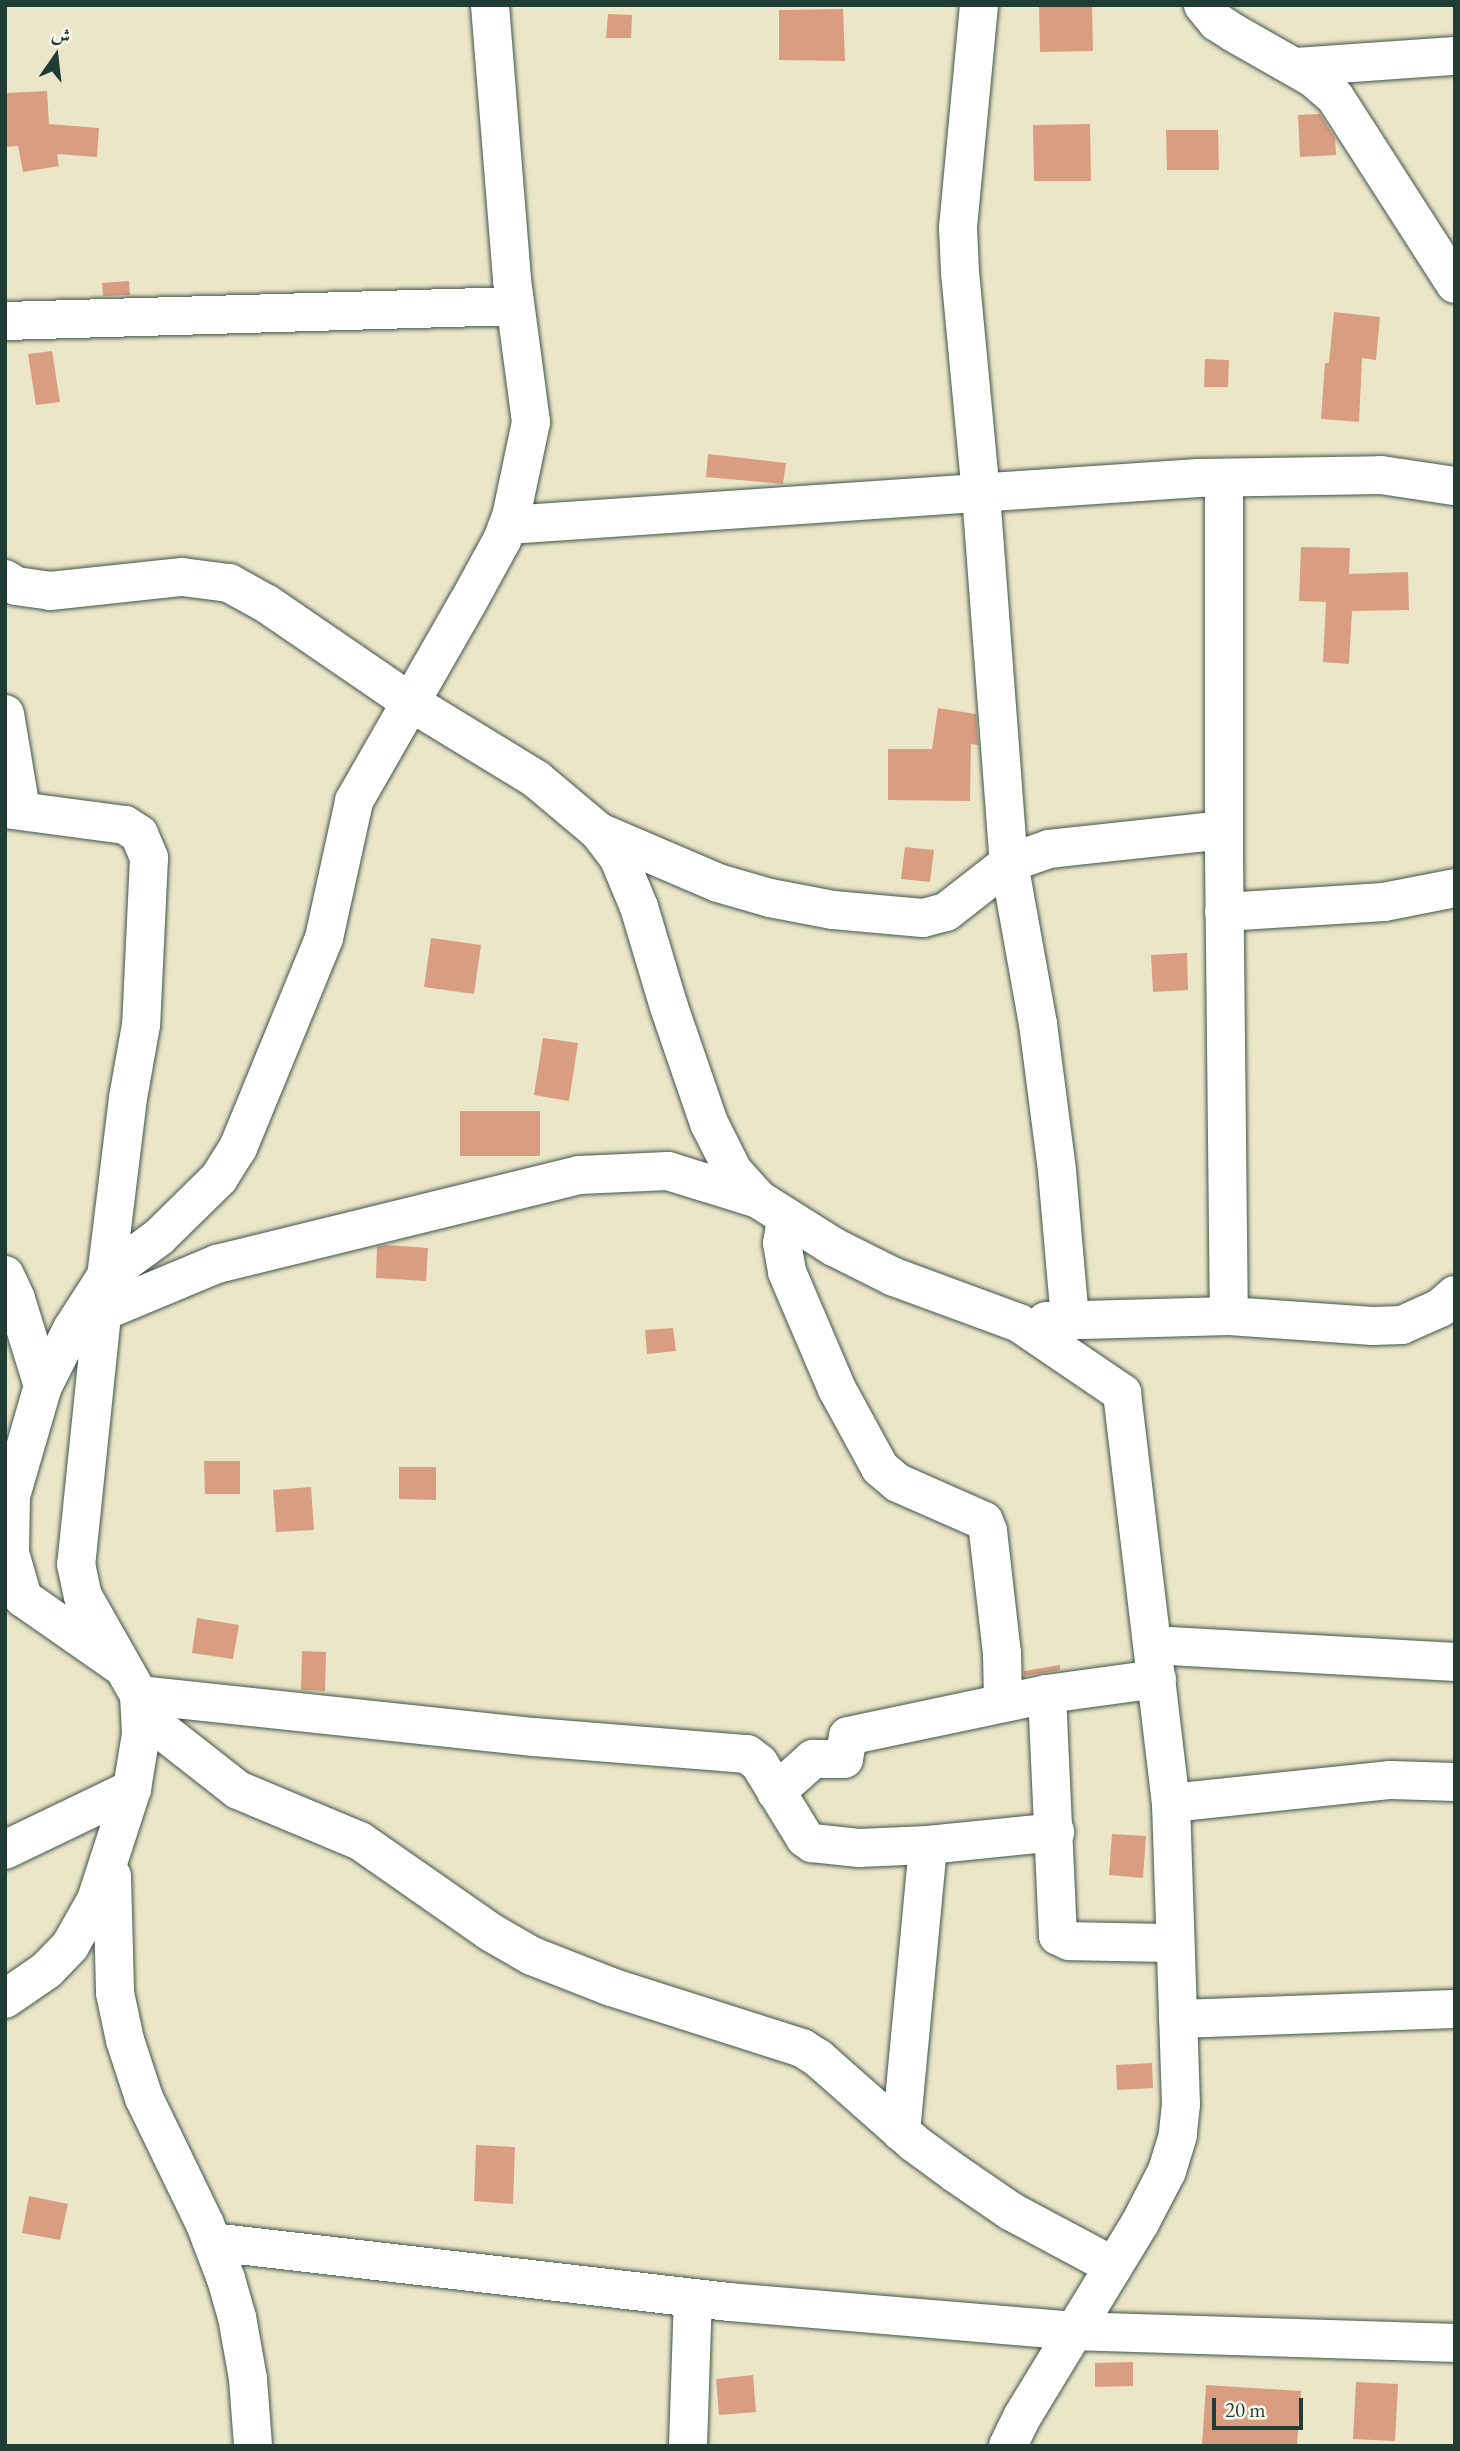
<!DOCTYPE html>
<meta charset="utf-8">
<style>
body{margin:0}
#map{position:relative;width:1460px;height:2451px;overflow:hidden;background:#ece6c9;font-family:"EB Garamond",Amiri,serif}
div>[style]{position:absolute}
.building>*{inset:0;background:#d99d81}
.roads{filter:drop-shadow(0 0 2px #3e564a) drop-shadow(0 0 2px #3e564a)}
.minor>*{height:38px;margin:-19px;padding:0 19px;transform-origin:19px;border-radius:19px;background:#fff}
span{translate:-50% -50%;white-space:nowrap;text-align:center;line-height:1.15;-webkit-text-stroke:5px #fbf7ec;paint-order:stroke}
.frame{position:absolute;inset:0;border:7px solid #1f3d34;pointer-events:none}
.north{position:absolute;left:21px;top:21px;width:70px;height:70px;-webkit-text-stroke:5px #fbf7ec;paint-order:stroke;rotate:14deg;font-size:19px;font-weight:700;line-height:28px;text-align:center;color:#1f3d34}
.north::after{content:'';display:block;margin:auto;width:24px;height:32px;background:#1f3d34;clip-path:polygon(50% 0,100% 100%,50% 72%,0 100%)}
.scale{position:absolute;left:1212px;top:2398px;width:91px;height:32px;box-sizing:border-box;border:4px solid #1f3d34;border-top:0;padding-left:9px;font-size:21px;line-height:24px;white-space:nowrap;color:#1f3d34;-webkit-text-stroke:5px #fbf7ec;paint-order:stroke}
</style>
<div id="map">
<div class="building">
<i style="clip-path:polygon(1039px 5px,1092px 5px,1093px 51px,1040px 52px)"></i>
<i style="clip-path:polygon(843px 9px,845px 61px,779px 60px,779px 10px)"></i>
<i style="clip-path:polygon(608px 14px,632px 15px,631px 38px,606px 38px)"></i>
<i style="clip-path:polygon(47px 91px,49px 124px,99px 128px,97px 157px,57px 154px,59px 166px,23px 172px,18px 146px,5px 147px,5px 93px)"></i>
<i style="clip-path:polygon(1320px 114px,1335px 138px,1336px 155px,1300px 157px,1298px 115px)"></i>
<i style="clip-path:polygon(1090px 124px,1091px 181px,1034px 181px,1033px 125px)"></i>
<i style="clip-path:polygon(1166px 130px,1218px 130px,1219px 170px,1167px 170px)"></i>
<i style="clip-path:polygon(129px 281px,130px 295px,103px 296px,102px 283px)"></i>
<i style="clip-path:polygon(1334px 312px,1380px 317px,1376px 360px,1362px 358px,1359px 422px,1321px 419px,1325px 363px,1329px 363px)"></i>
<i style="clip-path:polygon(52px 351px,60px 402px,36px 405px,28px 354px)"></i>
<i style="clip-path:polygon(1205px 359px,1229px 360px,1228px 387px,1204px 387px)"></i>
<i style="clip-path:polygon(708px 454px,786px 463px,783px 484px,706px 477px)"></i>
<i style="clip-path:polygon(1301px 547px,1350px 548px,1349px 574px,1408px 572px,1409px 610px,1352px 611px,1349px 664px,1323px 662px,1326px 602px,1299px 601px)"></i>
<i style="clip-path:polygon(938px 708px,976px 714px,978px 745px,971px 744px,970px 801px,888px 800px,888px 749px,932px 749px)"></i>
<i style="clip-path:polygon(905px 847px,934px 850px,930px 882px,901px 879px)"></i>
<i style="clip-path:polygon(431px 938px,481px 945px,474px 994px,424px 987px)"></i>
<i style="clip-path:polygon(1187px 953px,1188px 990px,1153px 992px,1151px 955px)"></i>
<i style="clip-path:polygon(543px 1038px,578px 1043px,569px 1101px,534px 1095px)"></i>
<i style="clip-path:polygon(460px 1111px,540px 1111px,540px 1156px,460px 1156px)"></i>
<i style="clip-path:polygon(386px 1245px,428px 1248px,426px 1281px,376px 1278px,377px 1247px)"></i>
<i style="clip-path:polygon(673px 1328px,676px 1351px,647px 1354px,645px 1330px)"></i>
<i style="clip-path:polygon(204px 1461px,240px 1461px,240px 1494px,205px 1494px)"></i>
<i style="clip-path:polygon(399px 1467px,436px 1467px,436px 1500px,399px 1499px)"></i>
<i style="clip-path:polygon(311px 1487px,314px 1530px,276px 1532px,273px 1490px)"></i>
<i style="clip-path:polygon(197px 1618px,239px 1625px,233px 1659px,192px 1653px)"></i>
<i style="clip-path:polygon(302px 1651px,326px 1652px,325px 1691px,301px 1690px)"></i>
<i style="clip-path:polygon(1060px 1665px,1060px 1670px,1024px 1676px,1024px 1671px)"></i>
<i style="clip-path:polygon(1112px 1834px,1146px 1836px,1143px 1878px,1109px 1875px)"></i>
<i style="clip-path:polygon(1152px 2063px,1153px 2088px,1117px 2090px,1116px 2065px)"></i>
<i style="clip-path:polygon(476px 2145px,515px 2147px,513px 2204px,474px 2201px)"></i>
<i style="clip-path:polygon(29px 2196px,68px 2204px,60px 2240px,22px 2233px)"></i>
<i style="clip-path:polygon(1133px 2362px,1133px 2386px,1095px 2387px,1095px 2363px)"></i>
<i style="clip-path:polygon(753px 2375px,756px 2412px,719px 2415px,716px 2379px)"></i>
<i style="clip-path:polygon(1356px 2382px,1398px 2384px,1395px 2441px,1353px 2439px)"></i>
<i style="clip-path:polygon(1206px 2385px,1301px 2391px,1297px 2446px,1202px 2446px)"></i>
</div>
<div class="roads">
<div class="minor">
<i style="left:979px;top:5px;width:224px;rotate:95.4deg"></i>
<i style="left:958px;top:228px;width:44px;rotate:87.4deg"></i>
<i style="left:960px;top:272px;width:223px;rotate:84.6deg"></i>
<i style="left:981px;top:494px;width:370px;rotate:85.7deg"></i>
<i style="left:1009px;top:863px;width:164px;rotate:79.8deg"></i>
<i style="left:1038px;top:1024px;width:148px;rotate:82.6deg"></i>
<i style="left:1057px;top:1171px;width:150px;rotate:85deg"></i>
<i style="left:1203px;top:5px;width:22px;rotate:51deg"></i>
<i style="left:1217px;top:22px;width:20px;rotate:33deg"></i>
<i style="left:1234px;top:33px;width:91px;rotate:29.7deg"></i>
<i style="left:1313px;top:78px;width:29px;rotate:41deg"></i>
<i style="left:1335px;top:97px;width:222px;rotate:57.3deg"></i>
<i style="left:1296px;top:67px;width:159px;rotate:-4deg"></i>
<i style="left:5px;top:321px;width:510px;rotate:-1.68deg"></i>
<i style="left:1224px;top:478px;width:373px;rotate:90deg"></i>
<i style="left:1224px;top:851px;width:465px;rotate:89.4deg"></i>
<i style="left:508px;top:525px;width:692px;rotate:-3.9deg"></i>
<i style="left:1198px;top:478px;width:183px;rotate:-0.9deg"></i>
<i style="left:1381px;top:475px;width:75px;rotate:8.5deg"></i>
<i style="left:5px;top:579px;width:13px;rotate:32deg"></i>
<i style="left:16px;top:586px;width:34px;rotate:8deg"></i>
<i style="left:50px;top:591px;width:133px;rotate:-6.1deg"></i>
<i style="left:182px;top:577px;width:47px;rotate:7.3deg"></i>
<i style="left:229px;top:583px;width:43px;rotate:28.9deg"></i>
<i style="left:267px;top:604px;width:173px;rotate:34.4deg"></i>
<i style="left:410px;top:702px;width:148px;rotate:31.4deg"></i>
<i style="left:536px;top:779px;width:82px;rotate:40.1deg"></i>
<i style="left:599px;top:832px;width:34px;rotate:53deg"></i>
<i style="left:619px;top:859px;width:52px;rotate:67.4deg"></i>
<i style="left:639px;top:907px;width:104px;rotate:73.3deg"></i>
<i style="left:669px;top:1007px;width:123px;rotate:71deg"></i>
<i style="left:709px;top:1123px;width:54px;rotate:63.4deg"></i>
<i style="left:733px;top:1171px;width:38px;rotate:48deg"></i>
<i style="left:758px;top:1199px;width:90px;rotate:32.3deg"></i>
<i style="left:834px;top:1247px;width:67px;rotate:26.6deg"></i>
<i style="left:894px;top:1277px;width:133px;rotate:20.2deg"></i>
<i style="left:1019px;top:1323px;width:125px;rotate:34.2deg"></i>
<i style="left:1122px;top:1393px;width:413px;rotate:83.2deg"></i>
<i style="left:1171px;top:1803px;width:301px;rotate:88.1deg"></i>
<i style="left:1181px;top:2104px;width:31px;rotate:96deg"></i>
<i style="left:1178px;top:2135px;width:38px;rotate:107deg"></i>
<i style="left:1167px;top:2171px;width:59px;rotate:117.4deg"></i>
<i style="left:1140px;top:2223px;width:227px;rotate:121.3deg"></i>
<i style="left:1022px;top:2417px;width:32px;rotate:116deg"></i>
<i style="left:5px;top:714px;width:97px;rotate:80.5deg"></i>
<i style="left:5px;top:809px;width:121px;rotate:7.6deg"></i>
<i style="left:125px;top:825px;width:17px;rotate:33deg"></i>
<i style="left:139px;top:834px;width:26px;rotate:67deg"></i>
<i style="left:149px;top:858px;width:167px;rotate:92.7deg"></i>
<i style="left:141px;top:1025px;width:74px;rotate:100.1deg"></i>
<i style="left:128px;top:1098px;width:179px;rotate:97deg"></i>
<i style="left:106px;top:1276px;width:290px;rotate:95.9deg"></i>
<i style="left:76px;top:1564px;width:33px;rotate:78deg"></i>
<i style="left:83px;top:1596px;width:114px;rotate:60.5deg"></i>
<i style="left:139px;top:1695px;width:39px;rotate:87deg"></i>
<i style="left:141px;top:1734px;width:56px;rotate:99.3deg"></i>
<i style="left:132px;top:1789px;width:117px;rotate:108deg"></i>
<i style="left:96px;top:1900px;width:53px;rotate:119.5deg"></i>
<i style="left:70px;top:1946px;width:33px;rotate:134deg"></i>
<i style="left:47px;top:1970px;width:51px;rotate:145.4deg"></i>
<i style="left:599px;top:832px;width:129px;rotate:23.2deg"></i>
<i style="left:718px;top:883px;width:54px;rotate:16.1deg"></i>
<i style="left:770px;top:898px;width:64px;rotate:10.8deg"></i>
<i style="left:833px;top:910px;width:90px;rotate:5.1deg"></i>
<i style="left:923px;top:918px;width:24px;rotate:-15deg"></i>
<i style="left:946px;top:912px;width:80px;rotate:-37.9deg"></i>
<i style="left:1009px;top:863px;width:42px;rotate:-19.3deg"></i>
<i style="left:1049px;top:849px;width:176px;rotate:-6.2deg"></i>
<i style="left:1224px;top:912px;width:160px;rotate:-3.6deg"></i>
<i style="left:1384px;top:902px;width:72px;rotate:-11.2deg"></i>
<i style="left:786px;top:1219px;width:24px;rotate:99deg"></i>
<i style="left:782px;top:1243px;width:29px;rotate:80deg"></i>
<i style="left:787px;top:1272px;width:127px;rotate:66.9deg"></i>
<i style="left:837px;top:1389px;width:90px;rotate:61.4deg"></i>
<i style="left:880px;top:1468px;width:23px;rotate:40deg"></i>
<i style="left:898px;top:1483px;width:94px;rotate:23.8deg"></i>
<i style="left:984px;top:1521px;width:11px;rotate:68deg"></i>
<i style="left:988px;top:1531px;width:123px;rotate:83.5deg"></i>
<i style="left:1002px;top:1653px;width:49px;rotate:88.8deg"></i>
<i style="left:5px;top:1275px;width:26px;rotate:65deg"></i>
<i style="left:16px;top:1299px;width:91px;rotate:72.8deg"></i>
<i style="left:102px;top:1312px;width:125px;rotate:-22.7deg"></i>
<i style="left:217px;top:1264px;width:373px;rotate:-13.8deg"></i>
<i style="left:579px;top:1175px;width:89px;rotate:-2.6deg"></i>
<i style="left:668px;top:1171px;width:94px;rotate:17.3deg"></i>
<i style="left:1046px;top:1321px;width:183px;rotate:-1.6deg"></i>
<i style="left:1229px;top:1316px;width:144px;rotate:4deg"></i>
<i style="left:1373px;top:1326px;width:29px;rotate:-2deg"></i>
<i style="left:1402px;top:1325px;width:42px;rotate:-24.1deg"></i>
<i style="left:1440px;top:1308px;width:20px;rotate:-41deg"></i>
<i style="left:1153px;top:1645px;width:302px;rotate:3.2deg"></i>
<i style="left:122px;top:1667px;width:121px;rotate:-145.1deg"></i>
<i style="left:23px;top:1598px;width:47px;rotate:-106.1deg"></i>
<i style="left:10px;top:1553px;width:57px;rotate:-89deg"></i>
<i style="left:11px;top:1496px;width:115px;rotate:-73.8deg"></i>
<i style="left:43px;top:1386px;width:64px;rotate:-63deg"></i>
<i style="left:72px;top:1329px;width:63px;rotate:-57.3deg"></i>
<i style="left:106px;top:1276px;width:66px;rotate:-36.3deg"></i>
<i style="left:159px;top:1237px;width:84px;rotate:-44.5deg"></i>
<i style="left:219px;top:1178px;width:36px;rotate:-58deg"></i>
<i style="left:238px;top:1148px;width:227px;rotate:-67.7deg"></i>
<i style="left:324px;top:938px;width:140px;rotate:-77.6deg"></i>
<i style="left:354px;top:801px;width:227px;rotate:-60.2deg"></i>
<i style="left:467px;top:604px;width:73px;rotate:-61.3deg"></i>
<i style="left:502px;top:540px;width:25px;rotate:-69deg"></i>
<i style="left:511px;top:517px;width:97px;rotate:-78.1deg"></i>
<i style="left:531px;top:422px;width:144px;rotate:-97.6deg"></i>
<i style="left:512px;top:279px;width:275px;rotate:-94.6deg"></i>
<i style="left:1047px;top:1694px;width:242px;rotate:87.4deg"></i>
<i style="left:1058px;top:1936px;width:12px;rotate:24deg"></i>
<i style="left:1069px;top:1941px;width:106px;rotate:1.1deg"></i>
<i style="left:139px;top:1695px;width:397px;rotate:6.1deg"></i>
<i style="left:534px;top:1737px;width:214px;rotate:4.6deg"></i>
<i style="left:747px;top:1754px;width:15px;rotate:37deg"></i>
<i style="left:759px;top:1763px;width:88px;rotate:58.5deg"></i>
<i style="left:805px;top:1838px;width:9px;rotate:36deg"></i>
<i style="left:812px;top:1843px;width:47px;rotate:6.1deg"></i>
<i style="left:859px;top:1848px;width:69px;rotate:-2.5deg"></i>
<i style="left:928px;top:1845px;width:128px;rotate:-5.8deg"></i>
<i style="left:141px;top:1714px;width:123px;rotate:38.1deg"></i>
<i style="left:238px;top:1790px;width:132px;rotate:22.7deg"></i>
<i style="left:360px;top:1841px;width:161px;rotate:34.9deg"></i>
<i style="left:492px;top:1933px;width:46px;rotate:29.9deg"></i>
<i style="left:532px;top:1956px;width:85px;rotate:21.4deg"></i>
<i style="left:611px;top:1987px;width:201px;rotate:17.7deg"></i>
<i style="left:802px;top:2048px;width:19px;rotate:32deg"></i>
<i style="left:818px;top:2058px;width:128px;rotate:41.5deg"></i>
<i style="left:914px;top:2143px;width:51px;rotate:36.2deg"></i>
<i style="left:955px;top:2173px;width:69px;rotate:34.4deg"></i>
<i style="left:1012px;top:2212px;width:115px;rotate:28.1deg"></i>
<i style="left:776px;top:1792px;width:50px;rotate:-41.7deg"></i>
<i style="left:813px;top:1759px;width:31px"></i>
<i style="left:844px;top:1759px;width:23px;rotate:-80deg"></i>
<i style="left:848px;top:1736px;width:203px;rotate:-11.9deg"></i>
<i style="left:1047px;top:1694px;width:111px;rotate:-7.8deg"></i>
<i style="left:1171px;top:1803px;width:221px;rotate:-6deg"></i>
<i style="left:1391px;top:1780px;width:64px;rotate:1.8deg"></i>
<i style="left:5px;top:1850px;width:141px;rotate:-25.7deg"></i>
<i style="left:112px;top:1876px;width:117px;rotate:88.5deg"></i>
<i style="left:115px;top:1993px;width:48px;rotate:78deg"></i>
<i style="left:125px;top:2040px;width:61px;rotate:71.9deg"></i>
<i style="left:144px;top:2098px;width:140px;rotate:64.2deg"></i>
<i style="left:205px;top:2224px;width:59px;rotate:69.1deg"></i>
<i style="left:226px;top:2279px;width:40px;rotate:74deg"></i>
<i style="left:237px;top:2317px;width:63px;rotate:79.9deg"></i>
<i style="left:248px;top:2379px;width:67px;rotate:85.7deg"></i>
<i style="left:1178px;top:2019px;width:277px;rotate:-2.1deg"></i>
<i style="left:901px;top:2132px;width:288px;rotate:-84.6deg"></i>
<i style="left:212px;top:2242px;width:520px;rotate:6.62deg"></i>
<i style="left:729px;top:2302px;width:346px;rotate:4.8deg"></i>
<i style="left:1074px;top:2331px;width:381px;rotate:1.8deg"></i>
<i style="left:688px;top:2446px;width:148px;rotate:-88.1deg"></i>
</div>
</div>
<div class="frame"></div>
<div class="north">ش</div>
<div class="scale">20 m</div>
</div>
